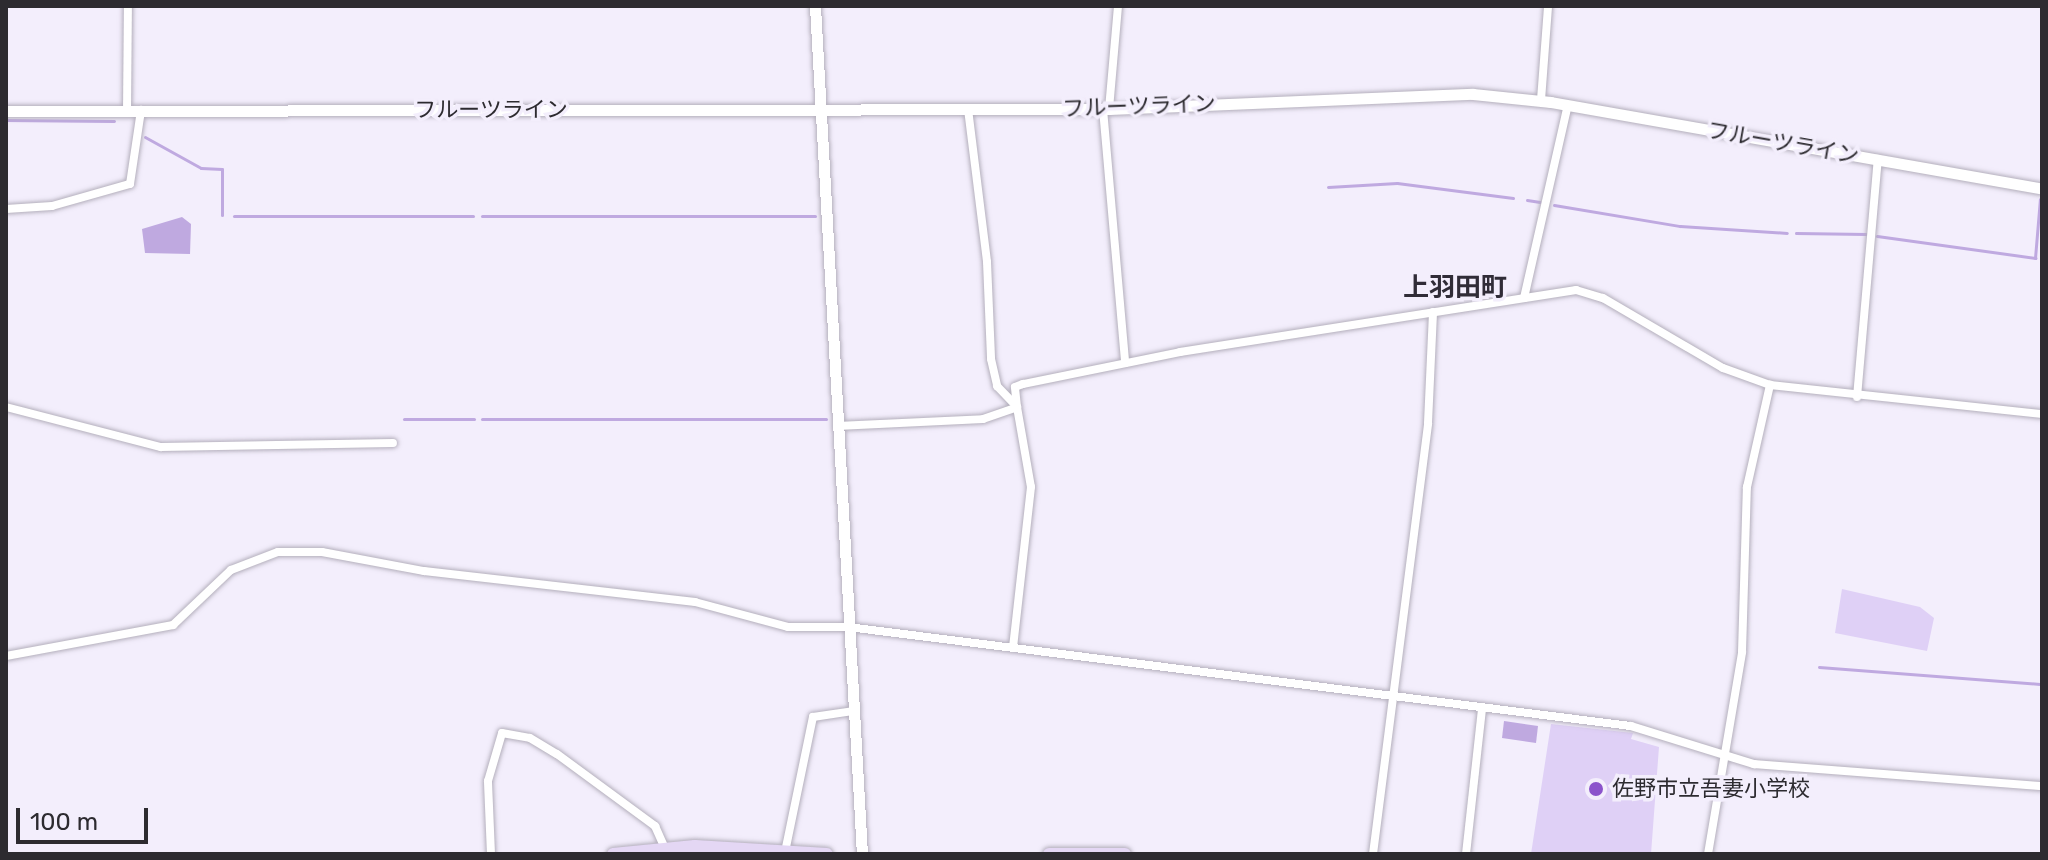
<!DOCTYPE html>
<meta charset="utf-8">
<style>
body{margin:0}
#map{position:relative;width:2048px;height:860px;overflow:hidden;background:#f3eefc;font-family:Rubik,"Noto Sans JP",sans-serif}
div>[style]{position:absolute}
.green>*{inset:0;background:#dfd0f6}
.water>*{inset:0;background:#bfa9e0}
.stream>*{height:3px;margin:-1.5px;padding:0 1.5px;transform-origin:1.5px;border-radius:1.5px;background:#bfa9e0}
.roads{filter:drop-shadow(0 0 2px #b4afbc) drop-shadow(0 0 2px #b4afbc)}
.minor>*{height:8px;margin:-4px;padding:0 4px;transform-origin:4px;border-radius:4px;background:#fff}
.tertiary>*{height:11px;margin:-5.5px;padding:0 5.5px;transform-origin:5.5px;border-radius:5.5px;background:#fff}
.secondary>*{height:12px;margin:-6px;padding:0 6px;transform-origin:6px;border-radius:6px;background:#e4d7f4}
.dots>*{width:22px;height:22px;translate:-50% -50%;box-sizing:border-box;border:4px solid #f3eefc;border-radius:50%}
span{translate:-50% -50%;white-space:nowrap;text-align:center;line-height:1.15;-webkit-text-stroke:7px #f3eefc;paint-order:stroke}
.street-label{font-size:22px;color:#2d2b30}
.poi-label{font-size:22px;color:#2d2b30}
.left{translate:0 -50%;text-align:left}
.quarter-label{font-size:26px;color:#302c37;font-weight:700}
.frame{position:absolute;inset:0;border:8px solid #2d2b30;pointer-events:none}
.scale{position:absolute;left:16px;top:808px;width:132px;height:36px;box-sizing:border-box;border:4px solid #2d2b30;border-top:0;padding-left:10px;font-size:24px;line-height:28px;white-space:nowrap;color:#2d2b30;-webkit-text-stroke:6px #f3eefc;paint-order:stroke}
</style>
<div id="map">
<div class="green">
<i style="clip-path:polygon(1842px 589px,1920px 607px,1934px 618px,1927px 651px,1835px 633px)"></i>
<i style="clip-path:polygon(1551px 724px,1633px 733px,1631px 739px,1659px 747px,1651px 854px,1531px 854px)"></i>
</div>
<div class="water">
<i style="clip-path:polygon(182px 217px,191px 224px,190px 254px,145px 253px,142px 229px)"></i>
<i style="clip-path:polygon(1504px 721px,1538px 726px,1536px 743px,1502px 738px)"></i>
</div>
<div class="stream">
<i style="left:6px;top:120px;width:108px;rotate:0.5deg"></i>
<i style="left:145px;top:137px;width:64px;rotate:29deg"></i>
<i style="left:201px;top:168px;width:21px;rotate:3deg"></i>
<i style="left:222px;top:169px;width:46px;rotate:90deg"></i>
<i style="left:2041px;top:177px;width:14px;rotate:-86deg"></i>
<i style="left:1328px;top:187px;width:69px;rotate:-3.3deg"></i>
<i style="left:1397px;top:183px;width:117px;rotate:7.4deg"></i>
<i style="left:1527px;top:200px;width:13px;rotate:9deg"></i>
<i style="left:1554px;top:205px;width:128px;rotate:9.5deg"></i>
<i style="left:1680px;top:226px;width:107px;rotate:3.7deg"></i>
<i style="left:234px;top:216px;width:239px"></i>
<i style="left:482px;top:216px;width:333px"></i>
<i style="left:1796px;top:233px;width:70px;rotate:0.8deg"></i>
<i style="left:1877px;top:236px;width:160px;rotate:7.9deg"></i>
<i style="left:2035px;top:258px;width:59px;rotate:-85.2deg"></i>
<i style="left:404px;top:419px;width:70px"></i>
<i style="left:482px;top:419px;width:344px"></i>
<i style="left:1819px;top:667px;width:224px;rotate:4.4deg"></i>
</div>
<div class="roads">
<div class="minor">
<i style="left:1541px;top:100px;width:94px;rotate:-85.7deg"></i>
<i style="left:968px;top:109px;width:154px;rotate:82.9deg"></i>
<i style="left:987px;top:262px;width:97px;rotate:87.6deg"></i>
<i style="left:991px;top:359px;width:28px;rotate:77deg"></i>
<i style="left:997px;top:386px;width:29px;rotate:46deg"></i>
<i style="left:1017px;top:407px;width:81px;rotate:80.1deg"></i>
<i style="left:1031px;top:487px;width:162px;rotate:96.4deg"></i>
<i style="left:1103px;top:109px;width:255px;rotate:85deg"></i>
<i style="left:1109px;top:109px;width:103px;rotate:-85deg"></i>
<i style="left:127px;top:111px;width:105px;rotate:-89.5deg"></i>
<i style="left:6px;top:209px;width:46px;rotate:-3.7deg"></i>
<i style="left:52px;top:206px;width:81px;rotate:-15.8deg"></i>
<i style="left:130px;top:184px;width:75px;rotate:-81.5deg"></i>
<i style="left:1524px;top:298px;width:198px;rotate:-77.2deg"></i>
<i style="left:1857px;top:397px;width:239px;rotate:-85deg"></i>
<i style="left:6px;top:407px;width:160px;rotate:14.5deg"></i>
<i style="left:161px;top:447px;width:232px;rotate:-1deg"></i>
<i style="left:837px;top:426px;width:146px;rotate:-2.7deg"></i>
<i style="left:983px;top:419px;width:36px;rotate:-19deg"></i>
<i style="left:1017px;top:407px;width:20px;rotate:-96deg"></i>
<i style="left:1015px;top:387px;width:9px;rotate:-21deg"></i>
<i style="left:1023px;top:384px;width:160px;rotate:-11.5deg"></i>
<i style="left:1180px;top:352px;width:401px;rotate:-8.9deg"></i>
<i style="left:1576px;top:290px;width:28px;rotate:17deg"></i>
<i style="left:1603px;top:298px;width:139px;rotate:30.3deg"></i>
<i style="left:1723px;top:368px;width:50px;rotate:19.9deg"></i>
<i style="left:1770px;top:385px;width:274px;rotate:6.1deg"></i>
<i style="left:6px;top:656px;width:170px;rotate:-10.5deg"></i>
<i style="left:173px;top:625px;width:80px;rotate:-43.5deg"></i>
<i style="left:231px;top:570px;width:50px;rotate:-21deg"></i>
<i style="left:278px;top:552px;width:44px"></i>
<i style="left:322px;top:552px;width:104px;rotate:10.6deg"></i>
<i style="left:424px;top:571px;width:273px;rotate:6.5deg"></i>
<i style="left:695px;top:602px;width:96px;rotate:15deg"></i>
<i style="left:788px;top:627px;width:60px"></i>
<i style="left:848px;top:627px;width:789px;rotate:7.21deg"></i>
<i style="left:1631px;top:726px;width:129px;rotate:17.2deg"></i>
<i style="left:1754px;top:764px;width:289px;rotate:4.4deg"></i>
<i style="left:785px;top:852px;width:138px;rotate:-78.3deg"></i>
<i style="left:813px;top:717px;width:40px;rotate:-8.5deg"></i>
<i style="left:491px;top:854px;width:73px;rotate:-92.4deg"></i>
<i style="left:488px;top:781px;width:50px;rotate:-73.7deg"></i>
<i style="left:502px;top:733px;width:28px;rotate:10deg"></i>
<i style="left:530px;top:738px;width:31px;rotate:31deg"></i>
<i style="left:557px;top:754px;width:122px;rotate:36.3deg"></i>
<i style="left:655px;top:826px;width:30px;rotate:66deg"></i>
<i style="left:1373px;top:854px;width:434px;rotate:-82.7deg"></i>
<i style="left:1428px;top:423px;width:111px;rotate:-87.4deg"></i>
<i style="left:1466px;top:854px;width:147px;rotate:-83.7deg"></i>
<i style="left:1708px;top:854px;width:205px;rotate:-80.4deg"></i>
<i style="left:1742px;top:652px;width:165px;rotate:-88.3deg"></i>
<i style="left:1747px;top:487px;width:105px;rotate:-77.3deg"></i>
</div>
<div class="tertiary">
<i style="left:815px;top:6px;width:849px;rotate:86.83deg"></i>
<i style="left:6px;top:111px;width:1103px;rotate:-0.1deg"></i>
<i style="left:1109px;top:109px;width:364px;rotate:-2.4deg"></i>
<i style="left:1473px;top:94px;width:78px;rotate:5.9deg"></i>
<i style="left:1551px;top:102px;width:499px;rotate:10deg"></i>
</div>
<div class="secondary">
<i style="left:613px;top:854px;width:82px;rotate:-5.6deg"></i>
<i style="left:695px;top:846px;width:132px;rotate:3.5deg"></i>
<i style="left:1049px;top:854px;width:76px"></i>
</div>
</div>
<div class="dots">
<i style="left:1596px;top:789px;background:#8b53cb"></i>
</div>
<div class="street-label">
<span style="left:1139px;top:106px;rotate:-2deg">フルーツライン</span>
<span style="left:491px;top:110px">フルーツライン</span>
<span style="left:1783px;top:143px;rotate:10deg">フルーツライン</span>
</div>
<div class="poi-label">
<span class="left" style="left:1612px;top:789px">佐野市立吾妻小学校</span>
</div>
<div class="quarter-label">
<span style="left:1455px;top:288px">上羽田町</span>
</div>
<div class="frame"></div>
<div class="scale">100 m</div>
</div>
